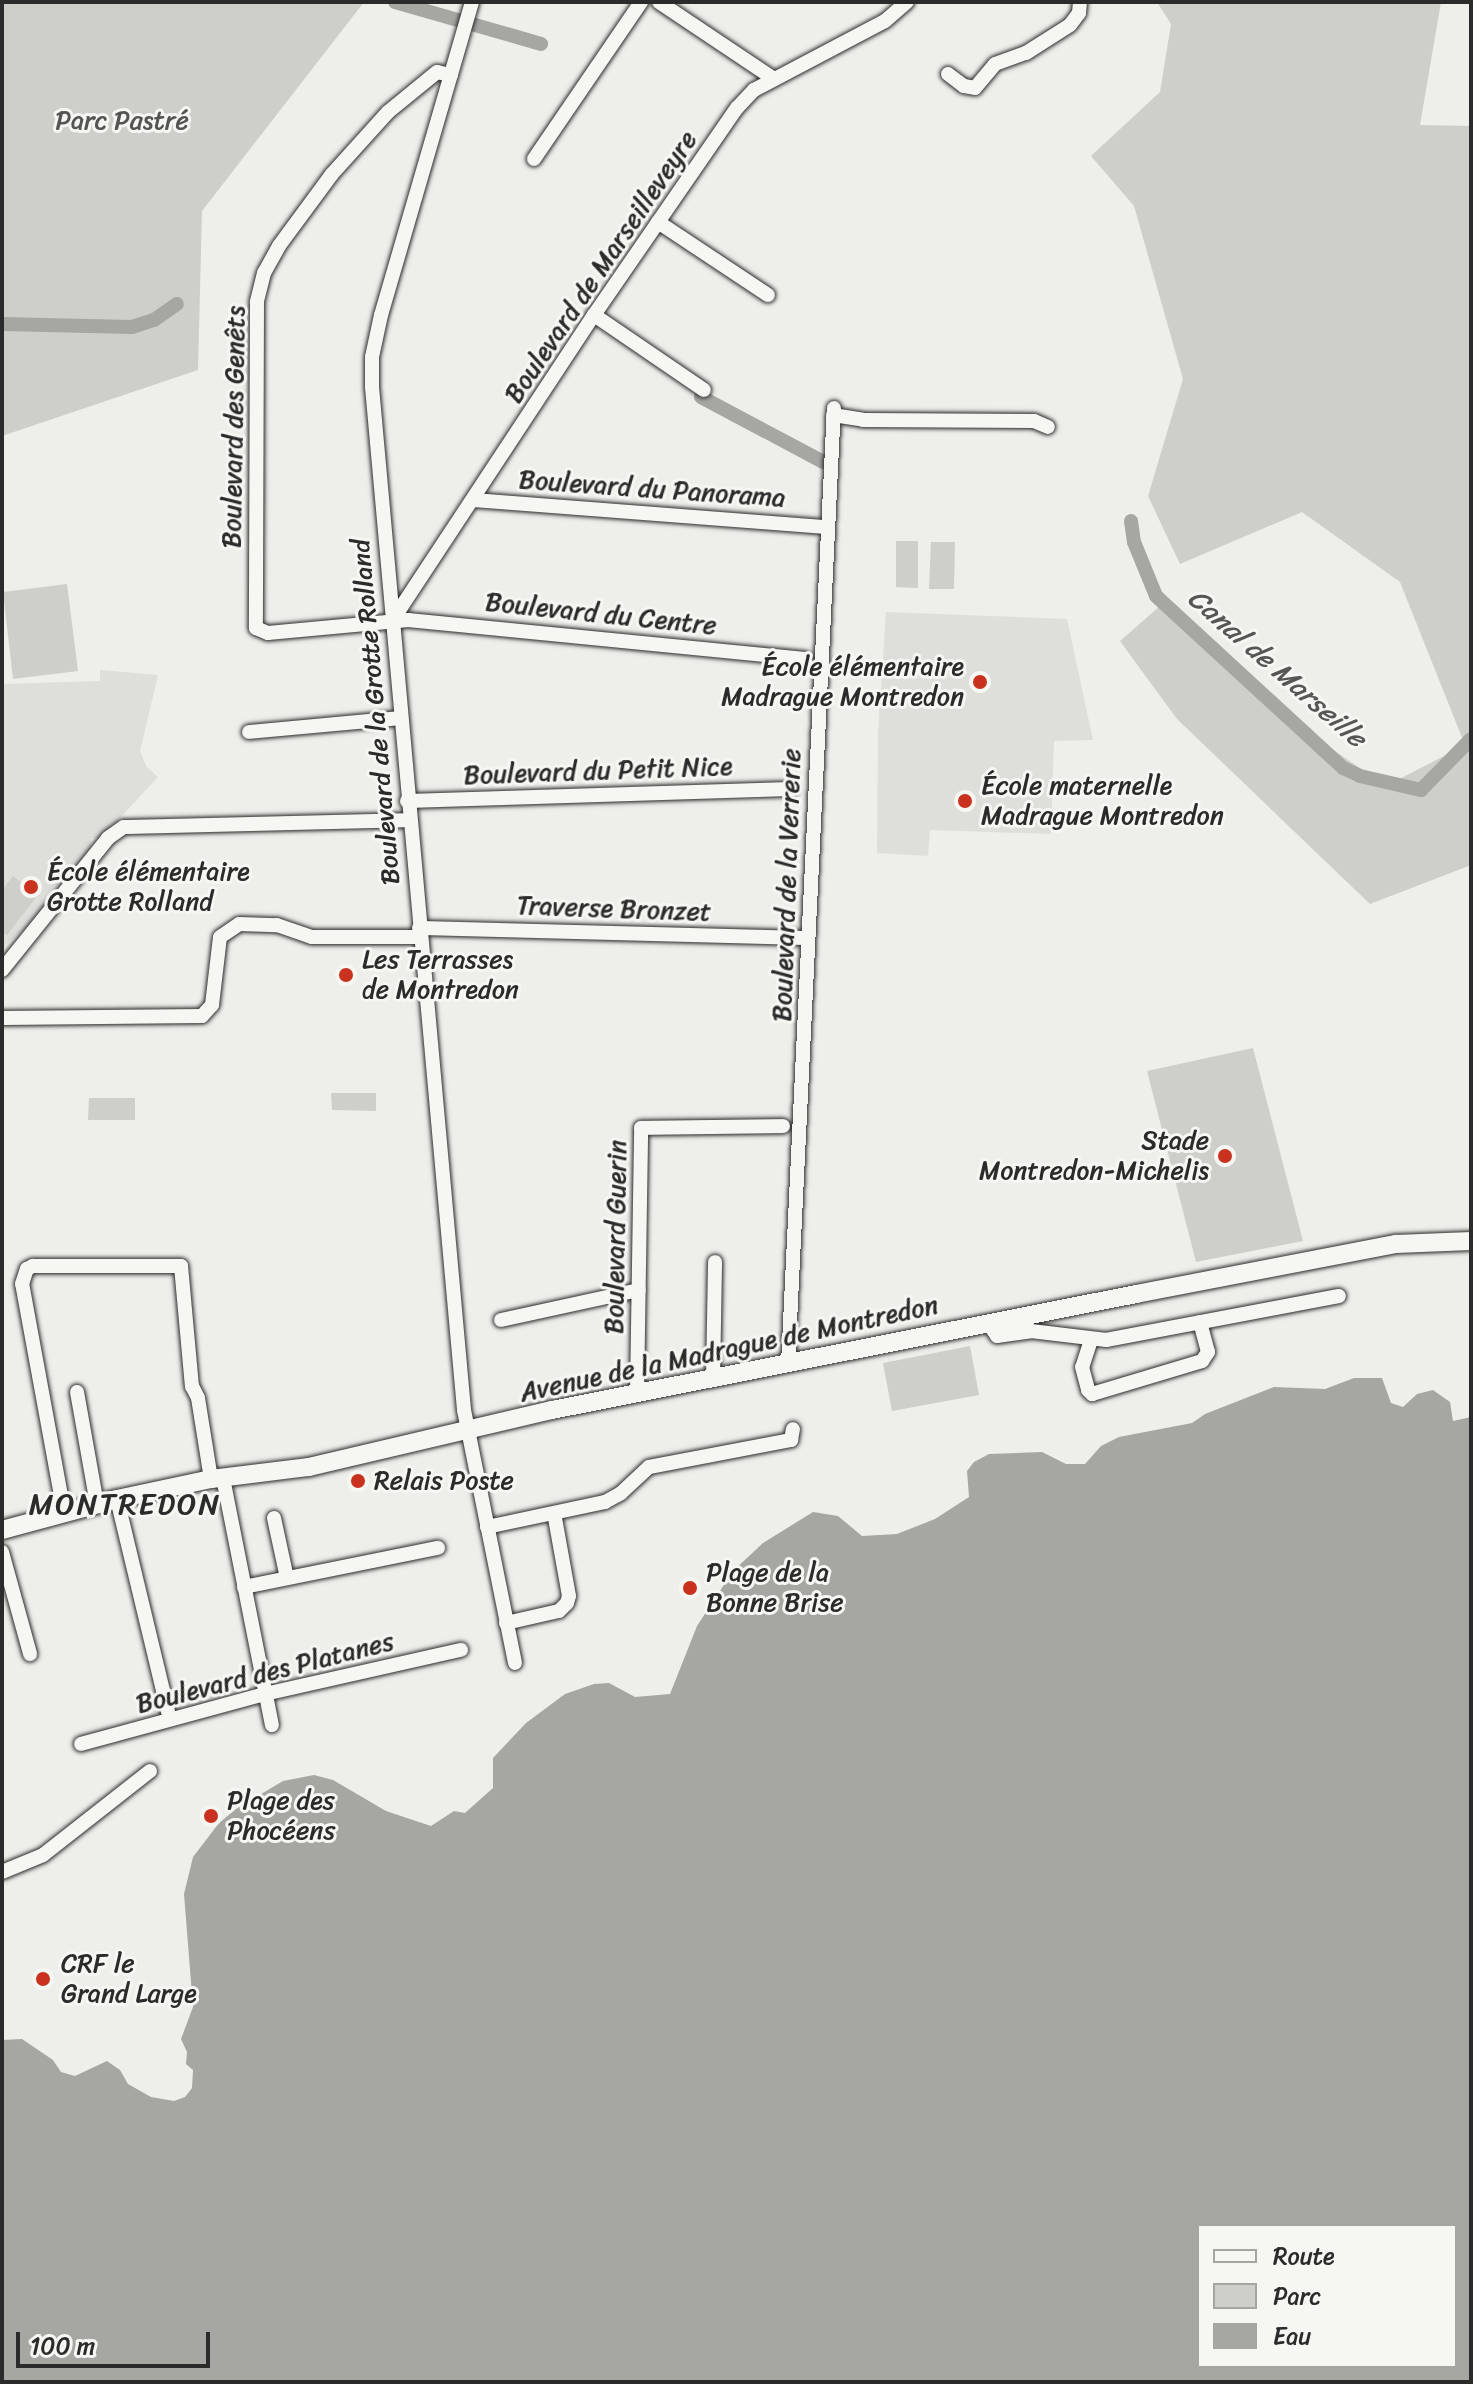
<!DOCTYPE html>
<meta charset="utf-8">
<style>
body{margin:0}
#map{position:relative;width:1473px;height:2384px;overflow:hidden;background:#eeeeea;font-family:Sriracha,sans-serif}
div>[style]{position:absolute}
.built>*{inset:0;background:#dededb}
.green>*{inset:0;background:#cececa}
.water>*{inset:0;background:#a6a6a3}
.canal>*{height:14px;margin:-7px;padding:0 7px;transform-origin:7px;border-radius:7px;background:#a6a6a3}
.roads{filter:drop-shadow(0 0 2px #2b2b2b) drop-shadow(0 0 2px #2b2b2b)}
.minor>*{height:14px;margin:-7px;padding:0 7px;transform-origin:7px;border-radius:7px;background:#f6f6f2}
.tertiary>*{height:18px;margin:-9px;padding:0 9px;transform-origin:9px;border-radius:9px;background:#f6f6f2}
.dots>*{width:22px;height:22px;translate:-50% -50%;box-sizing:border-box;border:4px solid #f6f6f2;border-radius:50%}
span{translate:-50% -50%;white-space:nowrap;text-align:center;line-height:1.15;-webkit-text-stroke:6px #f6f6f2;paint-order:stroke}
.park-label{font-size:26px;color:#545453}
.street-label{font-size:26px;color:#2b2b2b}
.poi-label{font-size:26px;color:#2b2b2b}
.right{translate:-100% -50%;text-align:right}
.left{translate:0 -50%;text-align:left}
.water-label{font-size:28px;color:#565655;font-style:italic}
.quarter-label{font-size:30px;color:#2b2b2b;letter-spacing:2px}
.frame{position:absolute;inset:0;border:4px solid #2b2b2b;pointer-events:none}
.legend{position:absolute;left:1197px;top:2224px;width:260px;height:144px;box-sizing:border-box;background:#f6f6f2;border:2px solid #a5a5a2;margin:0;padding:10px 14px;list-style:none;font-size:24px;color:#2b2b2b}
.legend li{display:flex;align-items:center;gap:16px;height:40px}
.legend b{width:40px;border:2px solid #a5a5a2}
.scale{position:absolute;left:16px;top:2332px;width:194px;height:36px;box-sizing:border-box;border:4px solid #2b2b2b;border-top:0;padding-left:10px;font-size:24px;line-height:28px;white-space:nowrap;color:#2b2b2b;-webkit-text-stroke:6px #f6f6f2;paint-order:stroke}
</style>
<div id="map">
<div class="built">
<i style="clip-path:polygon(886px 612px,1067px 619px,1093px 740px,1054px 741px,1051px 834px,930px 830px,928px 856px,877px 853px,878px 732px)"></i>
<i style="clip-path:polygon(100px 670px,158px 675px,140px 751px,146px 766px,158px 777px,101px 838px,91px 838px,91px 848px,29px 926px,2px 947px,2px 684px,100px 681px)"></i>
</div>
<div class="green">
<i style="clip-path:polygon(2px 2px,364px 2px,202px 211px,198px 370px,2px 436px)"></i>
<i style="clip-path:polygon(1157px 2px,1441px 2px,1420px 125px,1471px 126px,1471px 865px,1370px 904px,1177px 719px,1120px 641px,1160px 606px,1265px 703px,1386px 786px,1465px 745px,1400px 582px,1302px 512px,1180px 564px,1148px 496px,1183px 379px,1134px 206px,1091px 156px,1160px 92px,1171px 24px)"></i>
<i style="clip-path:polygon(896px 541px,918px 541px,918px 588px,896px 587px)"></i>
<i style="clip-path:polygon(931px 542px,955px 542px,954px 589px,929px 589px)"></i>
<i style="clip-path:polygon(67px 584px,78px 671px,13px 679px,3px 592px)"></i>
<i style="clip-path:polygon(13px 876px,38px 895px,7px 935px,2px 931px,2px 890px)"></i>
<i style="clip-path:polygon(1253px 1048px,1303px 1241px,1196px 1262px,1147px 1071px)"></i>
<i style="clip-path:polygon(331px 1093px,376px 1093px,376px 1111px,332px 1110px)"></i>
<i style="clip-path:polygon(89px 1098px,135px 1098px,135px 1120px,88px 1120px)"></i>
<i style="clip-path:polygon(970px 1346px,979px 1395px,892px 1411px,883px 1363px)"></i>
</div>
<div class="water">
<i style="clip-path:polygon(evenodd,1354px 1378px,1382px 1378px,1391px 1403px,1403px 1407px,1417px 1394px,1433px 1390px,1450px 1402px,1453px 1421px,1471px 1417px,1471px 2382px,2px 2382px,2px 2040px,22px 2039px,53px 2060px,61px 2072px,75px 2076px,107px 2061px,120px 2070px,128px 2084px,151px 2097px,174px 2101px,185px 2097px,192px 2088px,193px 2070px,186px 2064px,187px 2052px,181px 2039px,193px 2007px,184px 1894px,193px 1857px,219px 1823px,236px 1809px,283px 1781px,314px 1775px,333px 1780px,386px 1811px,431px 1826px,454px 1811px,465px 1813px,493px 1788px,493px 1758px,526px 1723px,565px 1694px,594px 1684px,609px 1683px,635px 1697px,670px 1694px,697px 1626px,733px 1571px,763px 1543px,813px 1512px,838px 1516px,862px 1536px,897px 1534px,935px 1519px,969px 1497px,967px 1471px,974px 1462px,989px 1454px,1042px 1452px,1066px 1464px,1085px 1464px,1101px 1446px,1119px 1437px,1192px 1423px,1205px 1414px,1274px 1387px,1325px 1389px,1354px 1378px,1199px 2226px,1455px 2226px,1455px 2366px,1199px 2366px,1199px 2226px)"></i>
</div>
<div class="canal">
<i style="left:395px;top:2px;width:152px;rotate:16deg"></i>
<i style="left:2px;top:324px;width:130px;rotate:1.3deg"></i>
<i style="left:132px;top:327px;width:23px;rotate:-18deg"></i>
<i style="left:154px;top:320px;width:28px;rotate:-35deg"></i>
<i style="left:701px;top:397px;width:138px;rotate:28deg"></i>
<i style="left:1131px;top:521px;width:21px;rotate:82deg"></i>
<i style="left:1134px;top:542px;width:58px;rotate:67.8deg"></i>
<i style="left:1156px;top:596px;width:254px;rotate:42.6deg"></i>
<i style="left:1343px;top:768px;width:19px;rotate:25deg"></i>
<i style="left:1360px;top:776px;width:63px;rotate:12.9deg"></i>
<i style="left:1421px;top:790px;width:71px;rotate:-45.6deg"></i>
</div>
<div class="roads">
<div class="minor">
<i style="left:472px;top:2px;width:326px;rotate:106.2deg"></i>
<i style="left:381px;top:315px;width:43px;rotate:102.1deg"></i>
<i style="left:372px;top:357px;width:30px;rotate:90deg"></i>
<i style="left:372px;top:387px;width:1027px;rotate:84.86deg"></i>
<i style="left:464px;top:1410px;width:258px;rotate:78.6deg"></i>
<i style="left:659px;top:2px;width:138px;rotate:33.8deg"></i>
<i style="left:948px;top:74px;width:20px;rotate:37deg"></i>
<i style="left:964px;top:86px;width:11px;rotate:10deg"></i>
<i style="left:975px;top:88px;width:31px;rotate:-50deg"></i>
<i style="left:995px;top:64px;width:33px;rotate:-20deg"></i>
<i style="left:1026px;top:53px;width:52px;rotate:-32.5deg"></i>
<i style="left:1070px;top:25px;width:15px;rotate:-53deg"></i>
<i style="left:1079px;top:13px;width:11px;rotate:-85deg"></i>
<i style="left:451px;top:75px;width:14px;rotate:-168deg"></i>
<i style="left:437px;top:72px;width:63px;rotate:140.8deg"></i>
<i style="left:388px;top:112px;width:84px;rotate:132.1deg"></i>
<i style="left:332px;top:174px;width:89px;rotate:126.4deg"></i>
<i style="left:279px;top:246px;width:31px;rotate:119deg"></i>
<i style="left:264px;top:273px;width:30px;rotate:104deg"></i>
<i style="left:257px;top:302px;width:326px;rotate:90.2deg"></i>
<i style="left:256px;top:628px;width:13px;rotate:23deg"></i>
<i style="left:268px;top:633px;width:141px;rotate:-5.3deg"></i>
<i style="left:408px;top:620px;width:399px;rotate:5.6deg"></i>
<i style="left:534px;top:159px;width:190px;rotate:-55.7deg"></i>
<i style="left:658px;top:222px;width:132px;rotate:33.6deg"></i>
<i style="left:594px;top:315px;width:133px;rotate:34.3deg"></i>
<i style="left:833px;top:415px;width:30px;rotate:9deg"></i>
<i style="left:863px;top:420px;width:171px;rotate:0.3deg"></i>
<i style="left:1034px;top:421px;width:15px;rotate:23deg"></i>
<i style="left:474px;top:500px;width:353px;rotate:4.4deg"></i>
<i style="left:392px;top:621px;width:367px;rotate:-56.6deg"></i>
<i style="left:594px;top:315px;width:252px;rotate:-55.4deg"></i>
<i style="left:737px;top:108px;width:25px;rotate:-47deg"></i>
<i style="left:754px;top:90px;width:148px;rotate:-27.8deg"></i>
<i style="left:885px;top:21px;width:29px;rotate:-41deg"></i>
<i style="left:249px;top:732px;width:151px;rotate:-5.3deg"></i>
<i style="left:407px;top:801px;width:384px;rotate:-1.8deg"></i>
<i style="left:419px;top:928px;width:389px;rotate:1.5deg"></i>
<i style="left:2px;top:970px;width:169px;rotate:-51.2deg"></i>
<i style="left:108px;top:838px;width:19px;rotate:-35deg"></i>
<i style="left:124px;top:827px;width:284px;rotate:-1.4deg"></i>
<i style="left:2px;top:1018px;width:200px;rotate:-0.6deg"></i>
<i style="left:202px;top:1016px;width:15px;rotate:-48deg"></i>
<i style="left:212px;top:1005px;width:68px;rotate:-83.3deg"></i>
<i style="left:220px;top:937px;width:23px;rotate:-34deg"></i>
<i style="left:239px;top:924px;width:38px;rotate:2deg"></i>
<i style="left:277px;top:925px;width:37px;rotate:19deg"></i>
<i style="left:312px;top:937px;width:108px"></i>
<i style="left:501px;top:1320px;width:141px;rotate:-12.3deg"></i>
<i style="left:988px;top:1323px;width:16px;rotate:55deg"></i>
<i style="left:997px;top:1336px;width:34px;rotate:-8deg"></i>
<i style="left:1031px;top:1331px;width:76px;rotate:6.8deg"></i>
<i style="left:1106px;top:1340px;width:237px;rotate:-10.7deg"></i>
<i style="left:1091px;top:1340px;width:28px;rotate:108deg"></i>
<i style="left:1082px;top:1367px;width:24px;rotate:75deg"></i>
<i style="left:1088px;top:1390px;width:6px;rotate:45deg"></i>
<i style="left:1092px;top:1394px;width:115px;rotate:-16.7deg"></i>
<i style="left:1202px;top:1361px;width:11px;rotate:-56deg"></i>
<i style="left:1208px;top:1352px;width:31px;rotate:-105deg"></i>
<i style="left:788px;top:1364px;width:957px;rotate:-87.25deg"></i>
<i style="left:713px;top:1379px;width:117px;rotate:-89deg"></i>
<i style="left:77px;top:1392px;width:114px;rotate:79.9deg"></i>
<i style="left:637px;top:1393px;width:265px;rotate:-89.1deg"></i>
<i style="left:641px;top:1128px;width:142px;rotate:-0.8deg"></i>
<i style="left:223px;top:1478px;width:252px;rotate:78.8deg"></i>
<i style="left:117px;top:1499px;width:219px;rotate:76.5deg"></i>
<i style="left:64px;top:1512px;width:232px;rotate:-100.4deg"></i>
<i style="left:22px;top:1284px;width:16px;rotate:-72deg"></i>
<i style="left:27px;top:1269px;width:7px;rotate:-27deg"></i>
<i style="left:33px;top:1266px;width:148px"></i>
<i style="left:181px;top:1266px;width:121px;rotate:84.8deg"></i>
<i style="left:192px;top:1386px;width:13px;rotate:63deg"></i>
<i style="left:198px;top:1398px;width:82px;rotate:80.9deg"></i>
<i style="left:274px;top:1518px;width:61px;rotate:77.8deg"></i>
<i style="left:487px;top:1527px;width:121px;rotate:-12deg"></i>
<i style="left:605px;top:1502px;width:18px;rotate:-29deg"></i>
<i style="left:621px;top:1493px;width:38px;rotate:-43deg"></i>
<i style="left:649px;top:1467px;width:145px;rotate:-10.8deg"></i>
<i style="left:791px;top:1440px;width:11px;rotate:-80deg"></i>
<i style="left:2px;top:1552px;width:106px;rotate:74.6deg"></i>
<i style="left:244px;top:1587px;width:198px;rotate:-11.4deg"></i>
<i style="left:506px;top:1623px;width:54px;rotate:-12.8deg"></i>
<i style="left:559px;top:1611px;width:11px;rotate:-45deg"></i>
<i style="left:567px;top:1603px;width:7px;rotate:-74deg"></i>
<i style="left:569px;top:1596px;width:84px;rotate:-100.2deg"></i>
<i style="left:81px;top:1744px;width:191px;rotate:-15.2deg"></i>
<i style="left:265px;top:1694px;width:201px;rotate:-12.7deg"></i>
<i style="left:2px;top:1872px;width:44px;rotate:-22.5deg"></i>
<i style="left:43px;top:1855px;width:136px;rotate:-38.1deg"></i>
</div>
<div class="tertiary">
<i style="left:2px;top:1530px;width:119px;rotate:-15.1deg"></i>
<i style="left:117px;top:1499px;width:96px;rotate:-12deg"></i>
<i style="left:211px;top:1479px;width:99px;rotate:-7deg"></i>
<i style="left:309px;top:1467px;width:250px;rotate:-13.2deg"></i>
<i style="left:552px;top:1410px;width:595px;rotate:-11.23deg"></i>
<i style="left:1136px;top:1294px;width:265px;rotate:-10.9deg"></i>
<i style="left:1396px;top:1244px;width:75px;rotate:-2.3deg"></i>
</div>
</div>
<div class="dots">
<i style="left:980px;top:682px;background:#c8321e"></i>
<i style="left:965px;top:801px;background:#c8321e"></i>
<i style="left:31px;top:887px;background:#c8321e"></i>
<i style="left:346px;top:975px;background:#c8321e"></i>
<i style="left:1225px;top:1156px;background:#c8321e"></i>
<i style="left:358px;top:1481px;background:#c8321e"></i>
<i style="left:690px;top:1588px;background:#c8321e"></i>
<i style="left:211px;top:1816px;background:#c8321e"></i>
<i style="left:43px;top:1979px;background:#c8321e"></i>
</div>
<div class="park-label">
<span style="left:122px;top:121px">Parc Pastré</span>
</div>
<div class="street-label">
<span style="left:601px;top:267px;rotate:-56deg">Boulevard de Marseilleveyre</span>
<span style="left:234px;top:427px;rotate:-89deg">Boulevard des Genêts</span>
<span style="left:652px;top:489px;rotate:4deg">Boulevard du Panorama</span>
<span style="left:601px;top:614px;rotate:6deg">Boulevard du Centre</span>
<span style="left:376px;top:712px;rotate:-95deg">Boulevard de la Grotte Rolland</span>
<span style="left:598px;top:771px;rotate:-2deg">Boulevard du Petit Nice</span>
<span style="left:787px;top:885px;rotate:-88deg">Boulevard de la Verrerie</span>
<span style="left:614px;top:909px;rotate:2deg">Traverse Bronzet</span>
<span style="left:616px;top:1237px;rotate:-89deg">Boulevard Guerin</span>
<span style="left:729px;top:1349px;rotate:-12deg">Avenue de la Madrague de Montredon</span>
<span style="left:265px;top:1673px;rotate:-14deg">Boulevard des Platanes</span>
</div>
<div class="poi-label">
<span class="right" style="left:964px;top:682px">École élémentaire<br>Madrague Montredon</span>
<span class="left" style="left:981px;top:801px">École maternelle<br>Madrague Montredon</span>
<span class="left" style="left:47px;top:887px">École élémentaire<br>Grotte Rolland</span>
<span class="left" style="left:362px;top:975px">Les Terrasses<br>de Montredon</span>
<span class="right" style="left:1209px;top:1156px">Stade<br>Montredon-Michelis</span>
<span class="left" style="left:374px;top:1481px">Relais Poste</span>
<span class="left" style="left:706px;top:1588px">Plage de la<br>Bonne Brise</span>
<span class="left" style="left:227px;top:1816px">Plage des<br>Phocéens</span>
<span class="left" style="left:61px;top:1979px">CRF le<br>Grand Large</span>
</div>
<div class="water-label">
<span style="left:1277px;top:668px;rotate:41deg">Canal de Marseille</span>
</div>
<div class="quarter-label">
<span style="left:125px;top:1504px">MONTREDON</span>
</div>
<div class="frame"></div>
<ul class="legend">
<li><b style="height:10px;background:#f6f6f2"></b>Route</li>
<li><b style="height:22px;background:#cececa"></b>Parc</li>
<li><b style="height:22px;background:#a6a6a3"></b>Eau</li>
</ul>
<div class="scale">100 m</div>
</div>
